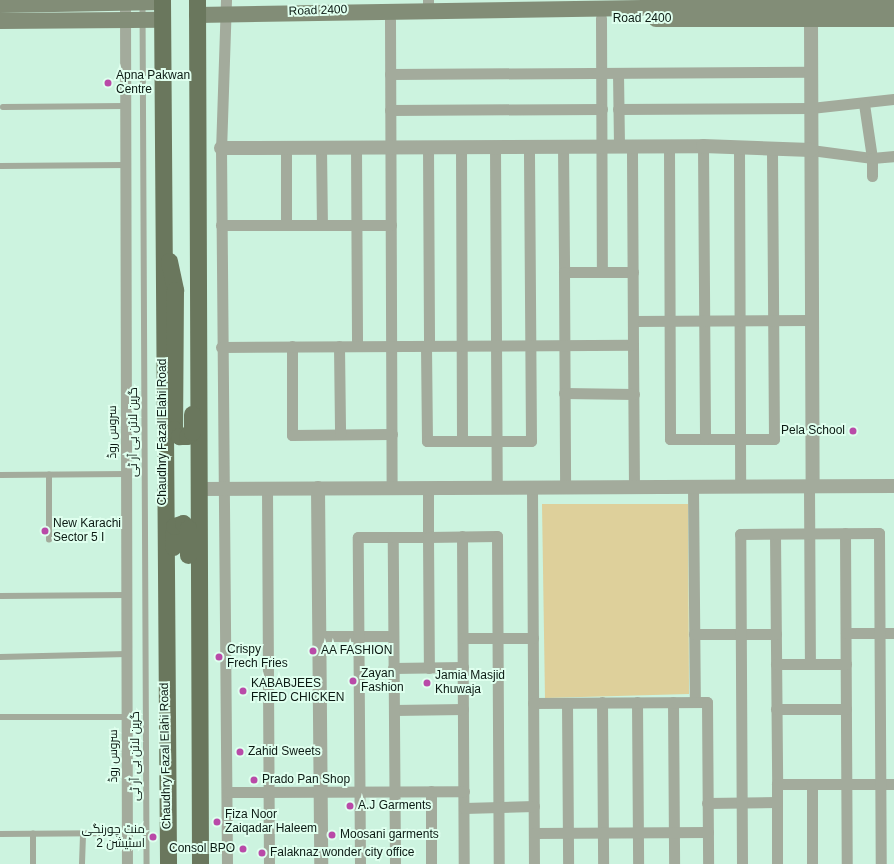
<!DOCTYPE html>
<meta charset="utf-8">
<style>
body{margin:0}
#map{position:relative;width:894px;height:864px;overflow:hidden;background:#ccf3df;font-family:Helvetica,Cairo,sans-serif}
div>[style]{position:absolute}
.green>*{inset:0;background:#ded09b}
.service>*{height:5.5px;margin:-2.75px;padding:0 2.75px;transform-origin:2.75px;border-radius:2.75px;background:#a3ab9c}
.minor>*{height:11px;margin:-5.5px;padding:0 5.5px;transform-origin:5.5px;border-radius:5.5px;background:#a3ab9c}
.tertiary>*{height:14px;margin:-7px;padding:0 7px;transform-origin:7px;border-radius:7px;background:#a3ab9c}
.secondary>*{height:16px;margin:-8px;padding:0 8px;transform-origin:8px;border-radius:8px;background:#828d77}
.primary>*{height:17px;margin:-8.5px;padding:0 8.5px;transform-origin:8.5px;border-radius:8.5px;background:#6a775d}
.dots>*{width:11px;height:11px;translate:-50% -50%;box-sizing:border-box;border:2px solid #dfffee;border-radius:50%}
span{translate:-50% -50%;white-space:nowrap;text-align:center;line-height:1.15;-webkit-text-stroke:4px #dfffee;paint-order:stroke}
.street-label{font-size:12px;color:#0b1a13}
.poi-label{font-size:12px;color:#0b1a13}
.left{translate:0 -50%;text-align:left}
.right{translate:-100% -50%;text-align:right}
</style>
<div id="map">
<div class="green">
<i style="clip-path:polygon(542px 504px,688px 504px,689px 694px,545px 698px)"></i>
</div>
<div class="service">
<i style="left:143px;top:4px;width:860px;rotate:89.73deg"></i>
<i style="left:3px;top:107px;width:122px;rotate:-0.5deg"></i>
<i style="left:0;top:166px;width:125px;rotate:-0.5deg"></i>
<i style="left:0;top:475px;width:126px;rotate:-0.5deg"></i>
<i style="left:49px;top:540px;width:65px;rotate:-90deg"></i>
<i style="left:0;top:596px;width:126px;rotate:-0.5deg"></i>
<i style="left:0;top:657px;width:127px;rotate:-1.4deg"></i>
<i style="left:0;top:717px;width:127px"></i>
<i style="left:0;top:834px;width:127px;rotate:-0.5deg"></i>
<i style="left:33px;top:864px;width:30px;rotate:-90deg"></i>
<i style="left:82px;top:864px;width:31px;rotate:-88deg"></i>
</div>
<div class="minor">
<i style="left:125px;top:0;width:864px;rotate:89.87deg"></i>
<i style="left:226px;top:0;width:148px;rotate:91.9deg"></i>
<i style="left:221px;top:148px;width:716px;rotate:89.52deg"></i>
<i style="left:428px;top:0;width:9px;rotate:90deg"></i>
<i style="left:601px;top:18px;width:254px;rotate:89.8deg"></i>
<i style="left:390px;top:20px;width:468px;rotate:89.8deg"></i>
<i style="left:618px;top:73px;width:73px;rotate:89.2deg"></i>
<i style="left:390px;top:74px;width:421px;rotate:-0.3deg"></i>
<i style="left:618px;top:109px;width:193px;rotate:-0.3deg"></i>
<i style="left:811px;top:108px;width:83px;rotate:-6.2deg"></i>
<i style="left:390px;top:110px;width:212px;rotate:-0.3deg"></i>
<i style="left:563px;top:146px;width:126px;rotate:89.5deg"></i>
<i style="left:564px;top:272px;width:69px"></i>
<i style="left:669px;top:146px;width:293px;rotate:89.8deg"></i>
<i style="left:670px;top:439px;width:104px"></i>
<i style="left:774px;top:439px;width:291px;rotate:-90.4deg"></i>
<i style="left:703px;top:146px;width:293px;rotate:89.6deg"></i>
<i style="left:321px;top:147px;width:77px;rotate:89.3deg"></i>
<i style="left:356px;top:147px;width:199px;rotate:89.7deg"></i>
<i style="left:428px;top:147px;width:199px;rotate:89.7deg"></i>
<i style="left:461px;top:147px;width:294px;rotate:89.8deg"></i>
<i style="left:495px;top:147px;width:340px;rotate:89.7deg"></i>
<i style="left:286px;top:148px;width:76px;rotate:90deg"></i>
<i style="left:739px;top:148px;width:338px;rotate:89.8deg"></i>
<i style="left:811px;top:150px;width:62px;rotate:7.5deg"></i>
<i style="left:872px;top:158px;width:55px;rotate:-98.4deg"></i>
<i style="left:872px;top:176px;width:18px;rotate:-90deg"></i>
<i style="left:872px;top:158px;width:22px;rotate:-5deg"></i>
<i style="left:221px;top:225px;width:170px"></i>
<i style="left:564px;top:272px;width:215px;rotate:89.7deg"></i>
<i style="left:633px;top:321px;width:179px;rotate:-0.3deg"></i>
<i style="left:633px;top:345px;width:142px;rotate:89.6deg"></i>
<i style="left:292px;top:346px;width:89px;rotate:90deg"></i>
<i style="left:292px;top:435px;width:100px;rotate:-0.6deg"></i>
<i style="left:339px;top:346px;width:88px;rotate:89.3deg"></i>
<i style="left:426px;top:346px;width:95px;rotate:89.4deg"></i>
<i style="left:427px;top:441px;width:104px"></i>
<i style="left:531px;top:441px;width:294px;rotate:-90.4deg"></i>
<i style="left:221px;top:347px;width:412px;rotate:-0.3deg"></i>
<i style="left:633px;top:345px;width:199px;rotate:-90.3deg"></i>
<i style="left:564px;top:393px;width:70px;rotate:0.8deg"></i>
<i style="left:809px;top:486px;width:178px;rotate:89.7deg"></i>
<i style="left:532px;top:487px;width:377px;rotate:89.7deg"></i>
<i style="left:693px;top:487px;width:215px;rotate:89.5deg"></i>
<i style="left:267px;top:488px;width:376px;rotate:89.7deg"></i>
<i style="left:428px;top:488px;width:49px;rotate:90deg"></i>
<i style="left:428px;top:537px;width:69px;rotate:-0.8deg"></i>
<i style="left:497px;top:536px;width:328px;rotate:89.7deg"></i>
<i style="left:845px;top:533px;width:331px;rotate:89.7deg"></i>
<i style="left:775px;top:534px;width:250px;rotate:89.5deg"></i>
<i style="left:777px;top:784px;width:117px"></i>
<i style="left:462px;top:536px;width:328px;rotate:89.7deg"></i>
<i style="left:846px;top:633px;width:48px"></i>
<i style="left:694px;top:634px;width:82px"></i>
<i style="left:319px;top:636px;width:74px"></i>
<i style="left:463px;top:638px;width:70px"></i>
<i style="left:776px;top:664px;width:70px"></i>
<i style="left:393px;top:668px;width:70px;rotate:-0.8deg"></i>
<i style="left:602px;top:702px;width:162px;rotate:89.6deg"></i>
<i style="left:637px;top:702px;width:162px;rotate:89.6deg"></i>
<i style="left:673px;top:702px;width:162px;rotate:89.6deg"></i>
<i style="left:533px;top:703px;width:174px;rotate:-0.3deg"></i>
<i style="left:707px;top:702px;width:162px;rotate:89.6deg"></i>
<i style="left:567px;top:703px;width:161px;rotate:89.6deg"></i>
<i style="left:776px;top:709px;width:70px"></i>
<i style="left:394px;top:710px;width:69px;rotate:-0.8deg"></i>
<i style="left:777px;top:784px;width:80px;rotate:90deg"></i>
<i style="left:431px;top:791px;width:73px;rotate:90deg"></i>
<i style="left:228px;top:792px;width:236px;rotate:-0.2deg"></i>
<i style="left:707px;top:803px;width:70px;rotate:-0.8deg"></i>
<i style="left:464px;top:808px;width:70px;rotate:-1.6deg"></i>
<i style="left:534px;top:833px;width:174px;rotate:-0.3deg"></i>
<i style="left:360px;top:864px;width:327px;rotate:-90.4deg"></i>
<i style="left:358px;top:537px;width:35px"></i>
<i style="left:395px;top:864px;width:327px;rotate:-90.4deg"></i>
<i style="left:393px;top:537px;width:35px"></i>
<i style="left:428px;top:537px;width:131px;rotate:89.6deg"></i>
<i style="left:742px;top:864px;width:330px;rotate:-90.3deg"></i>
<i style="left:740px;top:534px;width:139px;rotate:-0.4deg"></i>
<i style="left:879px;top:533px;width:331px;rotate:89.7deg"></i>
<i style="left:812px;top:864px;width:80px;rotate:-90deg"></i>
</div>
<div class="tertiary">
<i style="left:811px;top:19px;width:467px;rotate:89.8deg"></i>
<i style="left:221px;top:148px;width:482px;rotate:-0.2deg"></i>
<i style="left:703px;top:146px;width:108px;rotate:2.1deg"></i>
<i style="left:318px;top:488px;width:376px;rotate:89.5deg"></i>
<i style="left:200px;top:489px;width:694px;rotate:-0.25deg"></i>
</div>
<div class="secondary">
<i style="left:0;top:5px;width:162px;rotate:-1.1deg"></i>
<i style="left:197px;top:15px;width:697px;rotate:-0.9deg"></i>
<i style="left:656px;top:19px;width:238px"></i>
<i style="left:0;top:21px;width:162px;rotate:-0.4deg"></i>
</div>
<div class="primary">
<i style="left:162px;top:0;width:864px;rotate:89.6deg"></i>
<i style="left:197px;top:0;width:864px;rotate:89.8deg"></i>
<i style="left:169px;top:261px;width:30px;rotate:78deg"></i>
<i style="left:175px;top:290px;width:139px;rotate:90.4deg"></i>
<i style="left:174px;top:429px;width:9px;rotate:54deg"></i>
<i style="left:179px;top:436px;width:8px"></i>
<i style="left:187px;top:436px;width:6px;rotate:-39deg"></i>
<i style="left:192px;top:432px;width:18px;rotate:-90deg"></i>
<i style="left:173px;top:547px;width:21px;rotate:-87deg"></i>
<i style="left:174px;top:526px;width:9px;rotate:-18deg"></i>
<i style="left:183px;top:523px;width:7px;rotate:45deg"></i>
<i style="left:188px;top:528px;width:27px;rotate:90deg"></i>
</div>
<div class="dots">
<i style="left:108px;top:83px;background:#b94aa8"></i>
<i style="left:853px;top:431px;background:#b94aa8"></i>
<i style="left:45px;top:531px;background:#b94aa8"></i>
<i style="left:313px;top:651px;background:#b94aa8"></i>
<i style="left:219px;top:657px;background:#b94aa8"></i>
<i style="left:353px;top:681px;background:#b94aa8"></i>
<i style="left:427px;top:683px;background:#b94aa8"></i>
<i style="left:243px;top:691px;background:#b94aa8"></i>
<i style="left:240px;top:752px;background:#b94aa8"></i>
<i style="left:254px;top:780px;background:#b94aa8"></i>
<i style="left:350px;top:806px;background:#b94aa8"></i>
<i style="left:217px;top:822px;background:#b94aa8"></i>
<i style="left:332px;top:835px;background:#b94aa8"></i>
<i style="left:153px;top:837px;background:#b94aa8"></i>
<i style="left:243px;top:849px;background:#b94aa8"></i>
<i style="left:262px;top:853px;background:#b94aa8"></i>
</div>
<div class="street-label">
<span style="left:318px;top:11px;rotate:-2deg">Road 2400</span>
<span style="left:642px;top:19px">Road 2400</span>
<span style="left:113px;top:432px;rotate:-90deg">سروس روڈ</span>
<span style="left:134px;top:432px;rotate:-90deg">گرین لائن بی آر ٹی</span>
<span style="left:163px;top:432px;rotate:-90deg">Chaudhry Fazal Elahi Road</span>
<span style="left:114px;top:756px;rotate:-90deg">سروس روڈ</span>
<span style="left:136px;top:756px;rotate:-90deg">گرین لائن بی آر ٹی</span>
<span style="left:166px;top:756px;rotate:-91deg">Chaudhry Fazal Elahi Road</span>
</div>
<div class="poi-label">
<span class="left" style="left:116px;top:83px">Apna Pakwan<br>Centre</span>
<span class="right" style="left:845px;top:431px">Pela School</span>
<span class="left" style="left:53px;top:531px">New Karachi<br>Sector 5 I</span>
<span class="left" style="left:227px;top:657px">Crispy<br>Frech Fries</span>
<span class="left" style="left:321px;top:651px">AA FASHION</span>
<span class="left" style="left:361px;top:681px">Zayan<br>Fashion</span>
<span class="left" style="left:435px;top:683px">Jamia Masjid<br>Khuwaja</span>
<span class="left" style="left:251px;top:691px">KABABJEES<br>FRIED CHICKEN</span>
<span class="left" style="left:248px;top:752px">Zahid Sweets</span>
<span class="left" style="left:262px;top:780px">Prado Pan Shop</span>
<span class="left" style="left:358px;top:806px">A.J Garments</span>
<span class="left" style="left:225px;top:822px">Fiza Noor<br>Zaiqadar Haleem</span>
<span class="right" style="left:145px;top:837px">منٹ چورنگی<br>اسٹیشن 2</span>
<span class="left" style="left:340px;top:835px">Moosani garments</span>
<span class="right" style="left:235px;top:849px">Consol BPO</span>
<span class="left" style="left:270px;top:853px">Falaknaz wonder city office</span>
</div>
</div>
